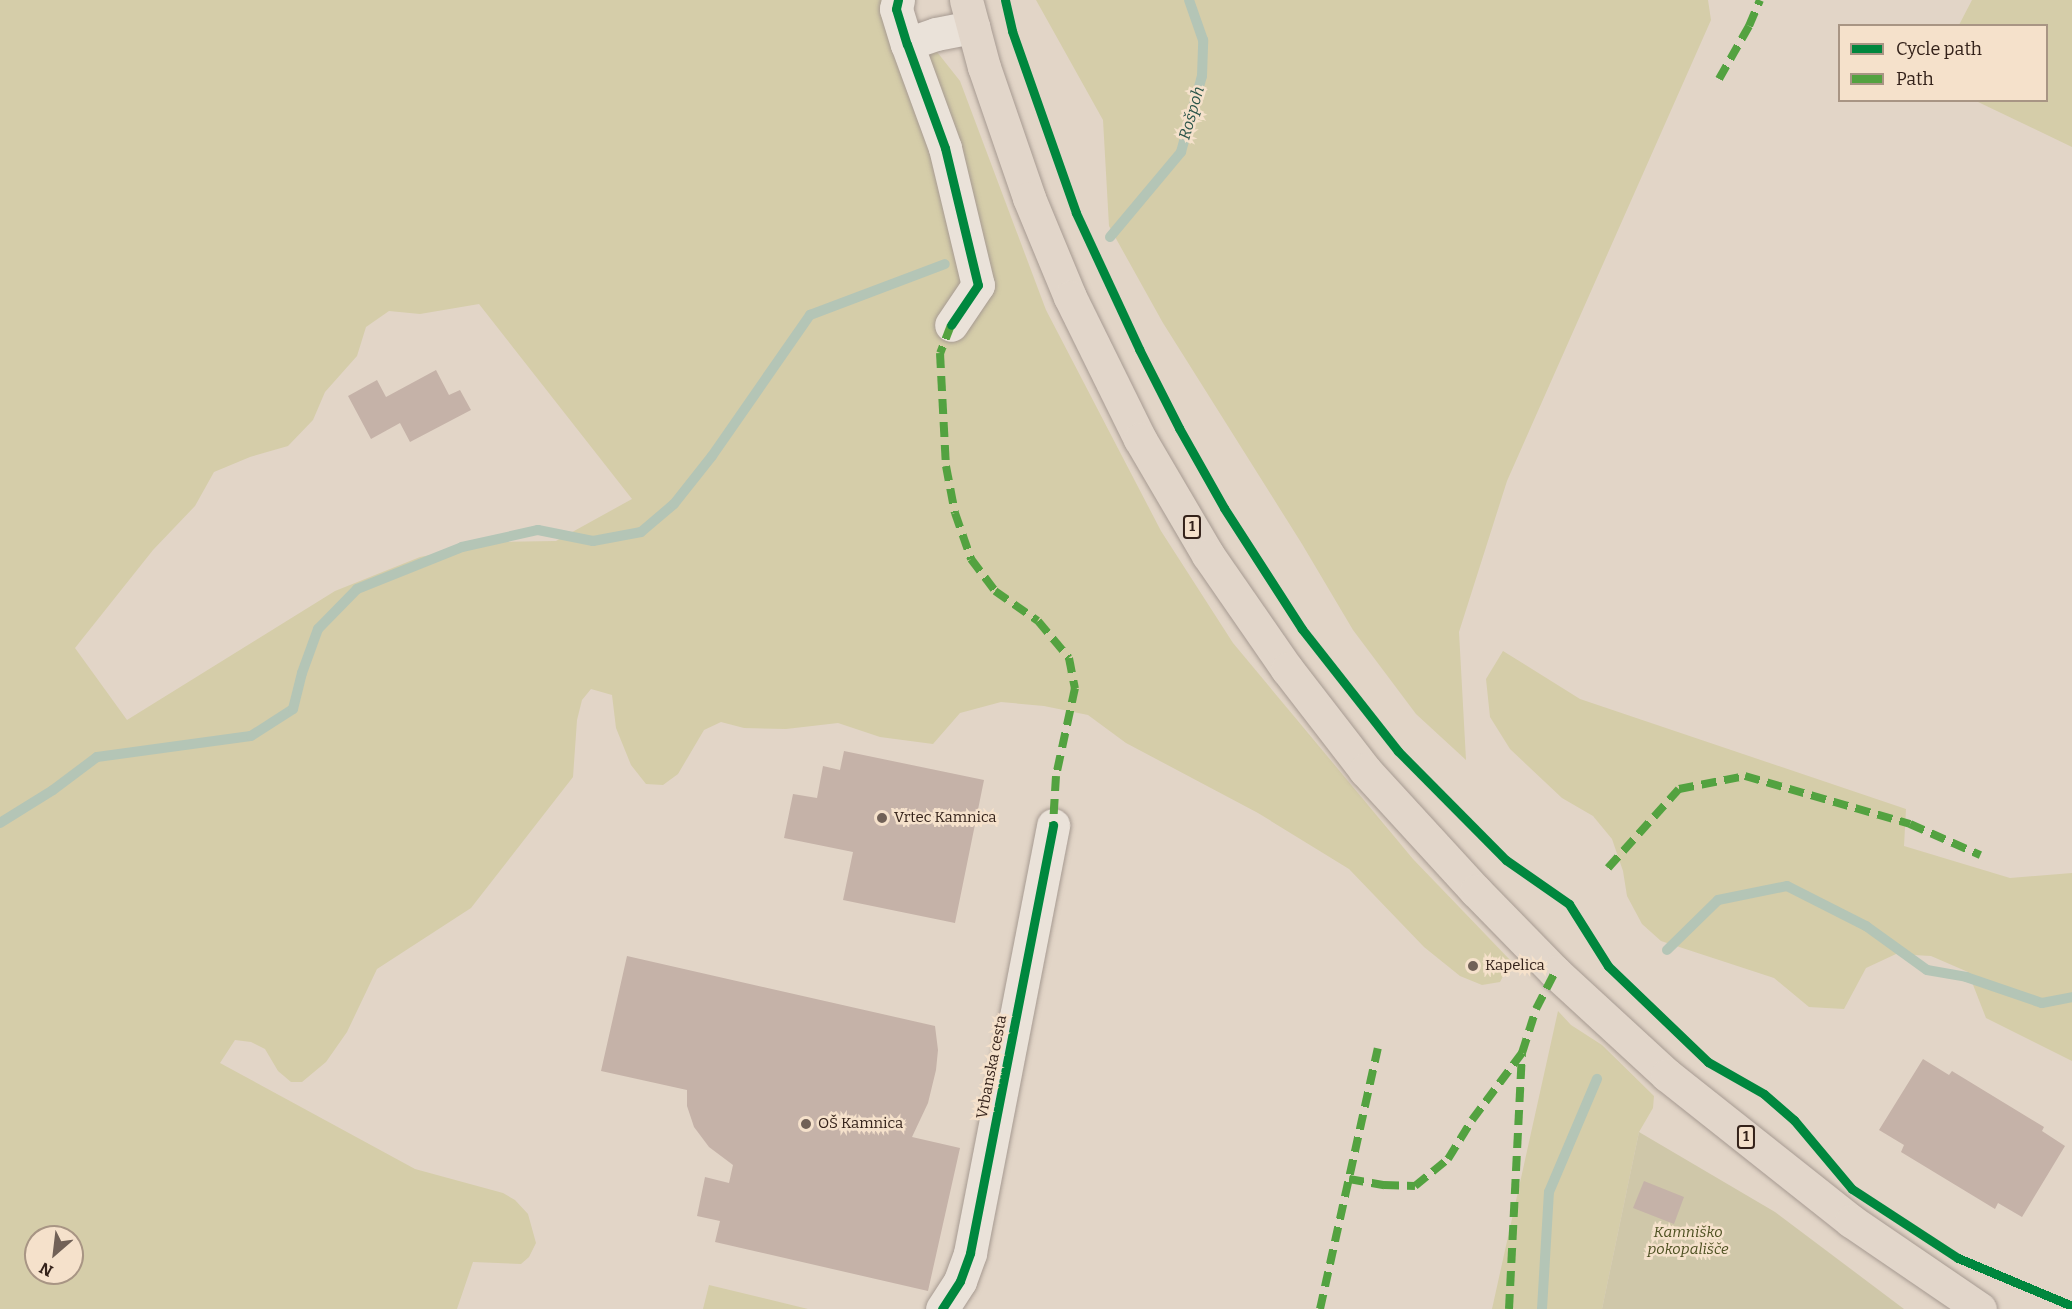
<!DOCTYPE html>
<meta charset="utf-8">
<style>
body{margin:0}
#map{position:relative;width:2072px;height:1309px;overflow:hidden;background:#e2d5c7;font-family:Bitter,serif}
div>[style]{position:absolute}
.green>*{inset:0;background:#d5cda9}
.cemetery>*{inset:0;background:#cfc7a9}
.stream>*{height:10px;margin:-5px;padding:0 5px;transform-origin:5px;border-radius:5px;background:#b4c5b6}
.building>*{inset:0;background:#c5b2a8}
.roads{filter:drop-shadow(0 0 2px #a69a91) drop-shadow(0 0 2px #a69a91)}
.minor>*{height:33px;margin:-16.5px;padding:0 16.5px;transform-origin:16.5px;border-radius:16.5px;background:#eae2d9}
.major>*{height:33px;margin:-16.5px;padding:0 16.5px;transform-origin:16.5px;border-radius:16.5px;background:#e2d6ca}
.quiet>*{height:8px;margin-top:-4px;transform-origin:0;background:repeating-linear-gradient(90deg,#53a240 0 15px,transparent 0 23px)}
.cycleway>*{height:9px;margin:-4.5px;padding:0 4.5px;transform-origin:4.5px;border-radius:4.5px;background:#00873e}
.dots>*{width:16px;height:16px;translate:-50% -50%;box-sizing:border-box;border:3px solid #f5e1cb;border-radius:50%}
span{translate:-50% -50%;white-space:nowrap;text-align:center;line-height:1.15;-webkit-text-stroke:5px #f5e1cb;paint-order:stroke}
.shield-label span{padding:2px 4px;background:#f5e1cb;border:2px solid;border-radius:4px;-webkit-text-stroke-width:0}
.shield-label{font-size:14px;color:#34221a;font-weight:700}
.poi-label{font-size:15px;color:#34221a}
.left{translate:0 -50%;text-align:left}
.street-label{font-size:15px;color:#34221a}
.park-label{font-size:15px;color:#4d5021;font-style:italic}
.water-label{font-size:16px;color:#295449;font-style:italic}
.legend{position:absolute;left:1838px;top:24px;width:210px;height:78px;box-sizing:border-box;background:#f5e1cb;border:2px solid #a89584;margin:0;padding:8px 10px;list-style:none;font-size:18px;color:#34221a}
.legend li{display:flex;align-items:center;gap:12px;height:30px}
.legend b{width:30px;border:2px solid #a89584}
.north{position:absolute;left:24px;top:1225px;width:60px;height:60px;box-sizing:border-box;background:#f5e1cb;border:2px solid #a89584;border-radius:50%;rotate:208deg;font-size:16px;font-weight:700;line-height:24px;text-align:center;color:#34221a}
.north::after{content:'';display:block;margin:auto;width:21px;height:27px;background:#716157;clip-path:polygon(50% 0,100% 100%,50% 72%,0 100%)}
</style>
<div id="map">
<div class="green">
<i style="clip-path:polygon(evenodd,0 0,896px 0,960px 81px,1046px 310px,1161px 531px,1233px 643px,1413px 859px,1511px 961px,1500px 982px,1482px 985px,1460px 976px,1424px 947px,1349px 869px,1258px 813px,1126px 743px,1088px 715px,1044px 706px,1001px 702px,960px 713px,933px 744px,880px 737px,838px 723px,786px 729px,744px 728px,721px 722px,704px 730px,678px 774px,663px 785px,646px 784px,631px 765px,616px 728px,612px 695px,591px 689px,582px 700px,577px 720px,573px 777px,471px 908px,377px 969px,347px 1032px,326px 1062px,302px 1082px,291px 1082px,278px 1071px,265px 1049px,251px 1042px,235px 1040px,220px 1063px,415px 1169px,503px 1193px,515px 1200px,528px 1214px,536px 1243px,529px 1257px,521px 1264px,473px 1262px,457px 1309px,0 1309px,0 0,479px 304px,632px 499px,556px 541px,498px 542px,420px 557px,335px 591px,127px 720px,75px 648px,153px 550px,195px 506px,214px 472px,250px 457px,288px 446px,313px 420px,325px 392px,357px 356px,366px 327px,389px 311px,420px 314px,479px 304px,0 0,36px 1237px,72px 1237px,72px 1273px,36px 1273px,36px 1237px)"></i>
<i style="clip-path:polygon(1036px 0,1708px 0,1711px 20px,1507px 481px,1459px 632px,1466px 760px,1416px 714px,1353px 630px,1302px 544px,1163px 323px,1109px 226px,1103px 120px)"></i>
<i style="clip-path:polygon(1972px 0,2072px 0,2072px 147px,1976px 101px,2046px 100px,2046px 26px,1959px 25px)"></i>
<i style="clip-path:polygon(1503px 651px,1580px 699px,1906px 809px,1904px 846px,2010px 878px,2072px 873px,2072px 1061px,1986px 1018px,1968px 972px,1931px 956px,1896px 954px,1866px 968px,1844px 1009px,1809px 1007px,1774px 978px,1661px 941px,1642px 924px,1627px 896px,1623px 871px,1612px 839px,1593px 816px,1562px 798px,1510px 749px,1490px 717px,1486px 679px)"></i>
<i style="clip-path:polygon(1558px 1011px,1571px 1025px,1602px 1045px,1654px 1096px,1653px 1108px,1639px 1132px,1602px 1309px,1492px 1309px)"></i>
<i style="clip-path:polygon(709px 1285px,808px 1309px,703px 1309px)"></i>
</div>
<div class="cemetery">
<i style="clip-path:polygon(1639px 1132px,1775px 1212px,1904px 1309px,1602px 1309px)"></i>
</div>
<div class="stream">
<i style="left:1110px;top:237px;width:111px;rotate:-50.1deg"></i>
<i style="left:1181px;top:152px;width:79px;rotate:-74.6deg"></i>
<i style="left:1202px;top:76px;width:36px;rotate:-88deg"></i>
<i style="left:1203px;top:40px;width:42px;rotate:-109.3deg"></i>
<i style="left:0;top:823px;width:62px;rotate:-31.9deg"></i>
<i style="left:53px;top:790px;width:55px;rotate:-36.9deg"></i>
<i style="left:97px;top:757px;width:155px;rotate:-7.8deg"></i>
<i style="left:251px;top:736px;width:50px;rotate:-32.7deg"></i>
<i style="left:293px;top:709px;width:37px;rotate:-76deg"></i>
<i style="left:302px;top:673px;width:47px;rotate:-70deg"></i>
<i style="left:318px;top:629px;width:56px;rotate:-45.7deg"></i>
<i style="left:357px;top:589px;width:113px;rotate:-21.8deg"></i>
<i style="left:462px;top:547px;width:78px;rotate:-12.6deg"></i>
<i style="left:538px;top:530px;width:56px;rotate:11.3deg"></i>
<i style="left:593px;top:541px;width:49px;rotate:-10.6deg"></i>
<i style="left:641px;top:532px;width:43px;rotate:-40.3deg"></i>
<i style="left:674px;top:504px;width:61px;rotate:-51.6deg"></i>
<i style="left:712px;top:456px;width:172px;rotate:-55.2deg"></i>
<i style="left:810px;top:315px;width:144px;rotate:-20.7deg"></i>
<i style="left:1667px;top:950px;width:71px;rotate:-44.4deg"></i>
<i style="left:1718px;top:900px;width:70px;rotate:-11.5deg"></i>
<i style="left:1787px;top:886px;width:89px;rotate:26.9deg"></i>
<i style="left:1866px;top:926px;width:75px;rotate:35.8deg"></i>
<i style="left:1927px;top:970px;width:40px;rotate:10deg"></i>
<i style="left:1966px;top:977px;width:80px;rotate:18.9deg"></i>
<i style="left:2042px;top:1003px;width:31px;rotate:-11deg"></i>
<i style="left:1542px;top:1309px;width:117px;rotate:-86.6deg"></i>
<i style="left:1549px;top:1192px;width:123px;rotate:-67deg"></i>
</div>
<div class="building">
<i style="clip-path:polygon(436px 370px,449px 395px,460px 390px,471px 410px,410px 442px,400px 423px,371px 439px,348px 396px,377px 380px,386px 397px)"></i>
<i style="clip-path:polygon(844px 751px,984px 780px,955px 923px,843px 900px,853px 852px,784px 838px,793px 794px,817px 798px,823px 766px,840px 770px)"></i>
<i style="clip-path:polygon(627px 956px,935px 1026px,938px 1050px,936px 1070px,928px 1103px,912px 1137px,960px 1148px,928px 1291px,715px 1242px,720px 1221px,697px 1216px,705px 1177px,729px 1183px,733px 1165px,709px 1147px,694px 1127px,687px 1106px,687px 1090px,601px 1071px)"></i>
<i style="clip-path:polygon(1474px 959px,1481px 967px,1474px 974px,1466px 966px)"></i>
<i style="clip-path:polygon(1923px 1059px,1949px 1075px,1952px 1071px,2044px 1127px,2042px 1131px,2065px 1146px,2022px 1217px,1998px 1203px,1995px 1209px,1901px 1152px,1904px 1145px,1879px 1130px)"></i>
<i style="clip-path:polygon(1644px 1181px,1684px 1197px,1674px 1224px,1633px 1208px)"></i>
</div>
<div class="roads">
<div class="minor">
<i style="left:898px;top:0;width:9px;rotate:103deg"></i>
<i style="left:896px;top:9px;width:37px;rotate:73deg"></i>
<i style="left:907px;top:44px;width:111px;rotate:69.9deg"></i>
<i style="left:945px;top:148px;width:141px;rotate:76.5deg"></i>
<i style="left:978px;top:285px;width:48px;rotate:124deg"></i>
<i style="left:907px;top:44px;width:31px;rotate:-19deg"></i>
<i style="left:936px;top:34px;width:38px;rotate:-11deg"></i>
<i style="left:942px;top:1309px;width:33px;rotate:-57deg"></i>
<i style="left:960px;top:1281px;width:30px;rotate:-70deg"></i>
<i style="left:970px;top:1253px;width:436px;rotate:-79deg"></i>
</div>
<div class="major">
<i style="left:966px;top:0;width:69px;rotate:75deg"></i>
<i style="left:984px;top:67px;width:139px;rotate:71deg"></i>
<i style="left:1029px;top:198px;width:107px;rotate:67.5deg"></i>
<i style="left:1070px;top:297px;width:158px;rotate:63.8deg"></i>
<i style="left:1140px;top:439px;width:134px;rotate:59.6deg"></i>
<i style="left:1208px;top:555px;width:139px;rotate:55.3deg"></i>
<i style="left:1287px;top:669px;width:128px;rotate:52.3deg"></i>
<i style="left:1365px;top:770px;width:164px;rotate:47.5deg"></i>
<i style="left:1476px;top:891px;width:113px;rotate:45.7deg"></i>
<i style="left:1555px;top:972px;width:152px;rotate:42.6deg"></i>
<i style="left:1667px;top:1075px;width:235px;rotate:38.4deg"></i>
<i style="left:1851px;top:1221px;width:156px;rotate:34.3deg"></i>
</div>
</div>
<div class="quiet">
<i style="left:1719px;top:79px;width:61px;rotate:-60.5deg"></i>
<i style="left:1749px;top:26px;width:28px;rotate:-67deg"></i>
<i style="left:951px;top:325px;width:30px;rotate:111deg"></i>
<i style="left:940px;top:353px;width:113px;rotate:87deg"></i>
<i style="left:946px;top:466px;width:48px;rotate:79.2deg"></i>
<i style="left:955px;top:513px;width:49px;rotate:70.8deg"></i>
<i style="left:971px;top:559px;width:40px;rotate:53deg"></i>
<i style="left:995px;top:591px;width:52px;rotate:34.9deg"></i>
<i style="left:1038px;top:621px;width:48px;rotate:50deg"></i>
<i style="left:1069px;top:658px;width:31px;rotate:79deg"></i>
<i style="left:1075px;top:688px;width:90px;rotate:102.2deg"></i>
<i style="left:1056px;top:776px;width:49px;rotate:93.5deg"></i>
<i style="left:1608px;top:868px;width:106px;rotate:-48.1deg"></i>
<i style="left:1679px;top:789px;width:67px;rotate:-11.1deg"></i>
<i style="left:1745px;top:776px;width:172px;rotate:16.2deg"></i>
<i style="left:1910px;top:824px;width:77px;rotate:23.9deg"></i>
<i style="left:1349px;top:1179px;width:36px;rotate:10deg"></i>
<i style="left:1384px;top:1185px;width:31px;rotate:2deg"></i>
<i style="left:1415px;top:1186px;width:43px;rotate:-39.3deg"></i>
<i style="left:1448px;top:1159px;width:46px;rotate:-58.4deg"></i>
<i style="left:1472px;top:1120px;width:84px;rotate:-53.3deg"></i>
<i style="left:1320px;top:1309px;width:267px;rotate:-77.5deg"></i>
<i style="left:1509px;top:1309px;width:256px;rotate:-87.1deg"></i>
<i style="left:1522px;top:1053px;width:46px;rotate:-72.3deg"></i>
<i style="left:1536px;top:1009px;width:42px;rotate:-62.8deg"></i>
</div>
<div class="cycleway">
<i style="left:898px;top:0;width:9px;rotate:103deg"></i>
<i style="left:896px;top:9px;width:37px;rotate:73deg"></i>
<i style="left:907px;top:44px;width:111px;rotate:69.9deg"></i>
<i style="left:945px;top:148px;width:141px;rotate:76.5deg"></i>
<i style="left:978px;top:285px;width:48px;rotate:124deg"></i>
<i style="left:1005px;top:0;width:32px;rotate:77deg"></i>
<i style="left:1012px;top:31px;width:193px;rotate:70.6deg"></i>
<i style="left:1076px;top:213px;width:150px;rotate:65.1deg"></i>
<i style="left:1139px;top:349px;width:89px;rotate:63.1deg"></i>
<i style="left:1179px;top:428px;width:92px;rotate:60.6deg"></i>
<i style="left:1224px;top:508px;width:144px;rotate:57.2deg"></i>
<i style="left:1302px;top:629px;width:155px;rotate:51.8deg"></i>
<i style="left:1398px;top:751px;width:153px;rotate:45.3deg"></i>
<i style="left:1506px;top:860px;width:77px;rotate:34.9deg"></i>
<i style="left:1569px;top:904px;width:73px;rotate:57.8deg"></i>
<i style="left:1608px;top:966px;width:139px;rotate:43.8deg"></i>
<i style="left:1708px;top:1062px;width:64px;rotate:29.7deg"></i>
<i style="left:1764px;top:1094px;width:40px;rotate:41deg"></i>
<i style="left:1794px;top:1120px;width:90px;rotate:50deg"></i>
<i style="left:1852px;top:1189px;width:126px;rotate:33.1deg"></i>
<i style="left:1958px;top:1258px;width:124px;rotate:22.8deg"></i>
<i style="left:942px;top:1309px;width:33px;rotate:-57deg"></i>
<i style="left:960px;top:1281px;width:30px;rotate:-70deg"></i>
<i style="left:970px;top:1253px;width:436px;rotate:-79deg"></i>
</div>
<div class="dots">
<i style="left:882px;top:818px;background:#716157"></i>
<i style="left:1473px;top:966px;background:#716157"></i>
<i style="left:806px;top:1124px;background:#716157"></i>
</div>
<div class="shield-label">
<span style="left:1192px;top:527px">1</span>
<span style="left:1746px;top:1137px">1</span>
</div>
<div class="poi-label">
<span class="left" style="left:894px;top:818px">Vrtec Kamnica</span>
<span class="left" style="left:1485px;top:966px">Kapelica</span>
<span class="left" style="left:818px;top:1124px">OŠ Kamnica</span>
</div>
<div class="street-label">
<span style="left:992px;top:1067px;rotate:-79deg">Vrbanska cesta</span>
</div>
<div class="park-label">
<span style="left:1688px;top:1241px">Kamniško<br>pokopališče</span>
</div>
<div class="water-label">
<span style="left:1192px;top:113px;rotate:-74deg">Rošpoh</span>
</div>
<ul class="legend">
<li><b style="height:8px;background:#00873e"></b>Cycle path</li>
<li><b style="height:8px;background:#53a240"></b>Path</li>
</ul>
<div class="north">N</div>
</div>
